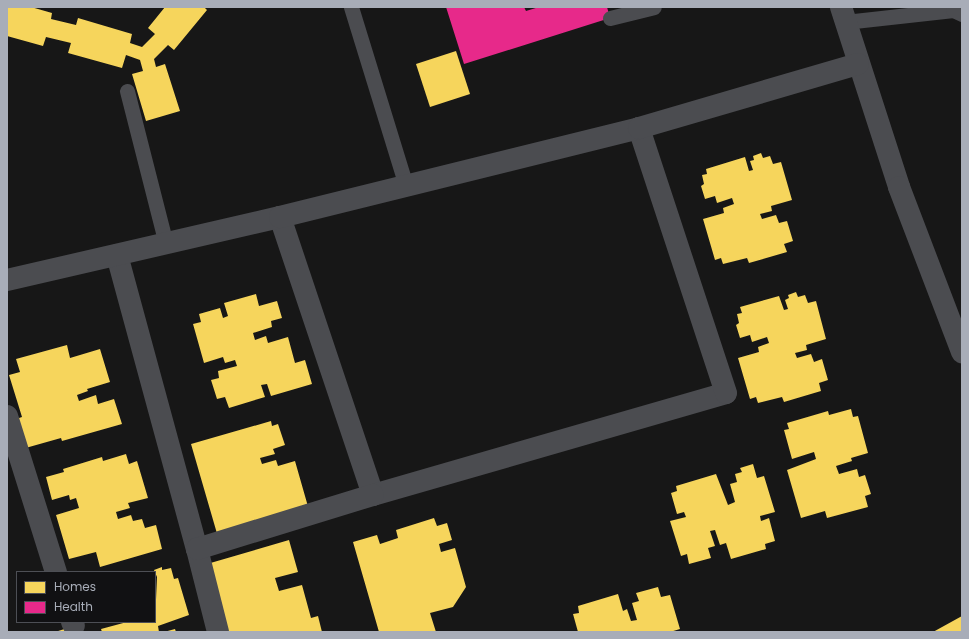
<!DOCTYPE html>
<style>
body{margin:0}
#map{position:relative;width:969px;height:639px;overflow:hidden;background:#171717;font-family:Poppins,sans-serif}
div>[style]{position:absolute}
.homes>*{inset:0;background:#f6d55c}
.health>*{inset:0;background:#e7298a}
.service>*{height:15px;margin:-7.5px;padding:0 7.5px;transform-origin:7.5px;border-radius:7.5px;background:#4b4c50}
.minor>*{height:22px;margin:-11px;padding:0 11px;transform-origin:11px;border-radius:11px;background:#4b4c50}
span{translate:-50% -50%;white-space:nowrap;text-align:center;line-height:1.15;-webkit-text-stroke:4px #111113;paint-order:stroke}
.frame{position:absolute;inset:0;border:8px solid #a8adb8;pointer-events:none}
.legend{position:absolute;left:16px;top:571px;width:140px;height:52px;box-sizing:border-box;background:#111113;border:1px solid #4d4f55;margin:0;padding:5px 7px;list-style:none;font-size:12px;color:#a8adb8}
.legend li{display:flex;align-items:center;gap:8px;height:20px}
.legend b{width:20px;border:1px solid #4d4f55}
</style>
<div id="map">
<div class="homes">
<i style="clip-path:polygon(7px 7px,31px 7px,52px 13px,51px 19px,76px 25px,78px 18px,132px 34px,130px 43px,142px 47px,155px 34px,148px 28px,165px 7px,204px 7px,207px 10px,174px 50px,168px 45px,154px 59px,156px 67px,165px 64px,180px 111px,146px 121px,132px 74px,143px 71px,140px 60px,126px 55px,122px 68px,68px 53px,71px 43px,46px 37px,43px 46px,7px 36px)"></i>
<i style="clip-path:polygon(456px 51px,470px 94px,430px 107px,416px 64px)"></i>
<i style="clip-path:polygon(761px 153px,763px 158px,770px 156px,773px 164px,781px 162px,792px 200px,771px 206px,772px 211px,760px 214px,762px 219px,776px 215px,779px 223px,787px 221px,793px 241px,784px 244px,787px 252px,749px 263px,747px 258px,723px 264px,721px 258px,715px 260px,703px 219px,724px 213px,723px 208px,734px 204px,732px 198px,717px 203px,715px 196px,705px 199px,701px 186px,704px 184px,702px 175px,707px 174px,706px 169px,745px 157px,749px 171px,753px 170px,750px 161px,754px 160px,753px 156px)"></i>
<i style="clip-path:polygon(796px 292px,798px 297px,805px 295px,808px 303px,816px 301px,826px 339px,806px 345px,807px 350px,795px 353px,797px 358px,811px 354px,814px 362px,822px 359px,828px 380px,819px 383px,821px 391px,784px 402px,782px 397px,758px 403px,756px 397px,750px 399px,738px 358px,759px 352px,758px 347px,769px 343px,767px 337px,752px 342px,750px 335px,740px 338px,736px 325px,739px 323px,737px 314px,742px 313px,740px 307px,779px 296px,784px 310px,788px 309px,785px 300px,789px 298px,788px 295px)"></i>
<i style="clip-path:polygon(256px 294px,259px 306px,277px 301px,282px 318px,271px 321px,272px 327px,253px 333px,255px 340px,266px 336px,268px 343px,288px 337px,295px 363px,305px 360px,312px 384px,271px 396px,267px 384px,261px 385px,265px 397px,229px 408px,225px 397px,217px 399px,211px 380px,219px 378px,218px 371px,237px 366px,235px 360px,225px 363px,223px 357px,204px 363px,193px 324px,201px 322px,199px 314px,220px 308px,223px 318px,228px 316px,224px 303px)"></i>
<i style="clip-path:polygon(67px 345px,70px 358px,100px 349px,110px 382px,87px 389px,88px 391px,77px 395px,79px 401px,96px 395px,98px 404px,114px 399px,122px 424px,62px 441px,61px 438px,22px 449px,13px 420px,22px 417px,9px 375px,20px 372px,16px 359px)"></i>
<i style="clip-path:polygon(851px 409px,853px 417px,858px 416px,868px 453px,851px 458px,852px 461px,836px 466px,839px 474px,857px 469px,859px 477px,865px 475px,871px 494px,865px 496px,868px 507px,827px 518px,825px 511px,801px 518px,787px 470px,816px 459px,814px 452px,792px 459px,784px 430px,789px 429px,787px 423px,828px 411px,829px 415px)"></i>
<i style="clip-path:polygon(271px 421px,272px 426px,278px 424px,285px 445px,273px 449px,275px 454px,260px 458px,262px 464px,276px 460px,278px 466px,295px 461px,309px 510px,218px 537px,191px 444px)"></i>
<i style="clip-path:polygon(126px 454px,129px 464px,137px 461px,148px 498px,128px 503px,130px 508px,116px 512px,118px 519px,131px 515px,133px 521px,142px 519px,145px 528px,156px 525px,162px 549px,100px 567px,96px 552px,69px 559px,56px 515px,79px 508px,76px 498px,70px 500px,69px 495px,52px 500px,46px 477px,64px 472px,63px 469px,102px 457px,103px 461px)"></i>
<i style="clip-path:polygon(753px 464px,757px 478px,764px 476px,775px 512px,760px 516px,761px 521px,769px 518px,775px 541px,765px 544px,766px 549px,731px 559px,726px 543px,720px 545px,715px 530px,710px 531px,715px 546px,708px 548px,711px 558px,689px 564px,687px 554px,681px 556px,670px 521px,686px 517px,684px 512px,677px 514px,671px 493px,677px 491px,676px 486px,716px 474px,728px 505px,735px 502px,730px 484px,737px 482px,735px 474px,742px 472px,740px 468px)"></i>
<i style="clip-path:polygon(434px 518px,437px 526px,447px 523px,452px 540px,439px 544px,441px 552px,455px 548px,466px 587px,453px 607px,430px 613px,436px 632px,379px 632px,353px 542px,377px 535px,380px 544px,398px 538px,396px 530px)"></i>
<i style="clip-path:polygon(289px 540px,298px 572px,275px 578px,279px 591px,302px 585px,311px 618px,318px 616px,322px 632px,227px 632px,207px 564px)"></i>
<i style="clip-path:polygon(162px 567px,162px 570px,171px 568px,174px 579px,178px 578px,189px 615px,158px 626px,159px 632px,102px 632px,101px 629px,127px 622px,155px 622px,157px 577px,154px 570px)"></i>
<i style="clip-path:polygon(658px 587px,661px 597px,670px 595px,680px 629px,670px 632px,578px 632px,573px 614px,579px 613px,578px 606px,618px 594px,623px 611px,627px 609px,631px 621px,637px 620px,632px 603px,639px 601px,636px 593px)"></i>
<i style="clip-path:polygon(962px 616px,962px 632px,933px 632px)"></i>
<i style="clip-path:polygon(74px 626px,75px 632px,55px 632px)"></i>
<i style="clip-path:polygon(175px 629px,176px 632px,164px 632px)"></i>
</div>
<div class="health">
<i style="clip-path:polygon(446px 7px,524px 7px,526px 11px,539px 7px,607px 7px,610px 18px,464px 64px)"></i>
</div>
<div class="service">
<i style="left:351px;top:7px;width:187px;rotate:72.9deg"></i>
<i style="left:610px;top:18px;width:45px;rotate:-14deg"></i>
<i style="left:845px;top:22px;width:109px;rotate:-6.3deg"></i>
<i style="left:953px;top:10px;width:10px;rotate:24deg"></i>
<i style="left:127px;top:91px;width:158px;rotate:75.7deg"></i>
</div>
<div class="minor">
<i style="left:841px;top:7px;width:189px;rotate:72.1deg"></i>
<i style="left:899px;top:187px;width:177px;rotate:69.1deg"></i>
<i style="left:280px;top:217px;width:293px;rotate:71.5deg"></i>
<i style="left:373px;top:495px;width:367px;rotate:-16.1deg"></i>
<i style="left:726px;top:393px;width:279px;rotate:-108.2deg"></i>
<i style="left:117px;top:255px;width:305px;rotate:74.8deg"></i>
<i style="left:7px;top:280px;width:280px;rotate:-13deg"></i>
<i style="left:280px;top:217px;width:370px;rotate:-13.9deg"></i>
<i style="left:639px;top:128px;width:228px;rotate:-16.3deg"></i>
<i style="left:7px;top:416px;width:164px;rotate:72.6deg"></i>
<i style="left:72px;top:622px;width:4px;rotate:63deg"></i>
<i style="left:218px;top:632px;width:86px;rotate:-104.2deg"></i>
<i style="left:197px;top:549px;width:184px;rotate:-17.1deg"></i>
</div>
<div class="frame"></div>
<ul class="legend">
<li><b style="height:11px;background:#f6d55c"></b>Homes</li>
<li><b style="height:11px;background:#e7298a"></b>Health</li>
</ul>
</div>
